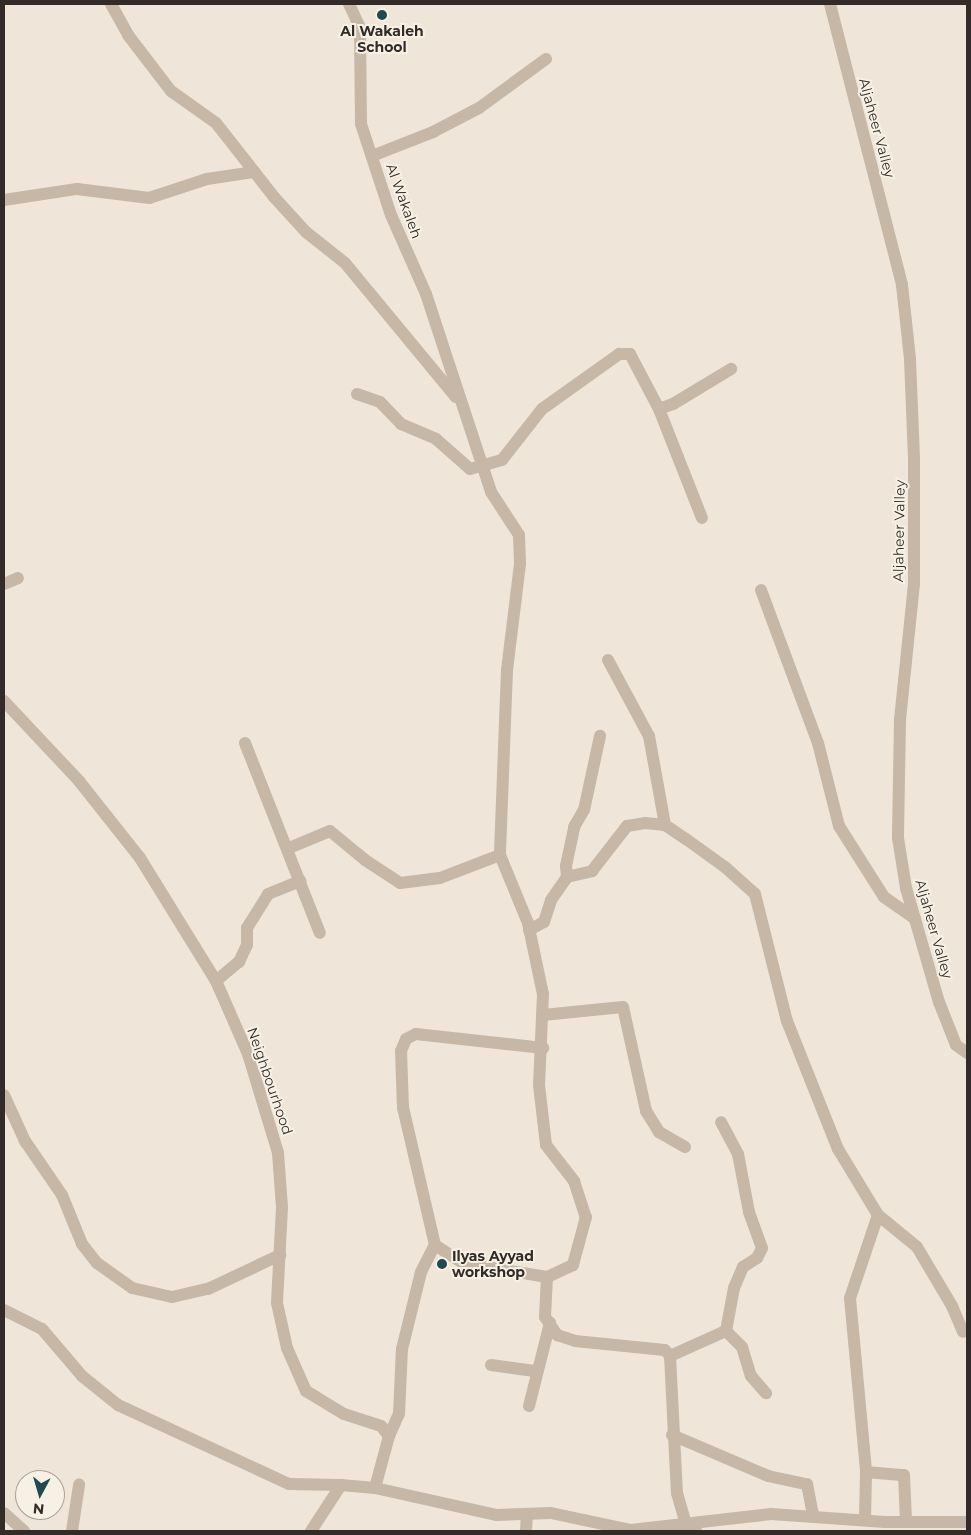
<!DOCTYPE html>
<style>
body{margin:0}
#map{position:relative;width:971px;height:1535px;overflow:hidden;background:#efe6d9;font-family:Montserrat,sans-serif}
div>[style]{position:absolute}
.minor>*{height:12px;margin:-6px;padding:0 6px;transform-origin:6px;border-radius:6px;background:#c6b7a7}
.tertiary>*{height:12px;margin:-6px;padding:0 6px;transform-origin:6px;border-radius:6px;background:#c6b7a7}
.dots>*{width:14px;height:14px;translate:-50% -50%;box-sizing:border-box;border:2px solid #f7f0e5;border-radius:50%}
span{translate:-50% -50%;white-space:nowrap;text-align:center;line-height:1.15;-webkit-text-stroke:4px #f7f0e5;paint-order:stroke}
.poi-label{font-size:14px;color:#332b27;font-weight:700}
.left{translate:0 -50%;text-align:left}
.street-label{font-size:14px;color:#332b27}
.frame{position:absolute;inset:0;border:5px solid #332b27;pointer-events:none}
.north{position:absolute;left:15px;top:1470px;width:50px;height:50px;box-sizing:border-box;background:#f7f0e5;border:1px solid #a9a199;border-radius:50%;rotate:186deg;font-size:14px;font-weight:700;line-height:20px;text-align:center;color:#332b27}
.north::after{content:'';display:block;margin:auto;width:18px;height:22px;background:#204a50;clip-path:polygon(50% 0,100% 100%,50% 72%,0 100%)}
</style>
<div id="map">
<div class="minor">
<i style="left:111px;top:4px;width:35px;rotate:61deg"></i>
<i style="left:128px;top:35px;width:71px;rotate:52.5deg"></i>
<i style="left:171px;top:91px;width:55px;rotate:35.4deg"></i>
<i style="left:216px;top:123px;width:94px;rotate:51.9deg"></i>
<i style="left:274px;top:197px;width:47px;rotate:47.6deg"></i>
<i style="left:306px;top:232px;width:50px;rotate:38.5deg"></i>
<i style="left:345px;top:263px;width:174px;rotate:50.4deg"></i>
<i style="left:349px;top:4px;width:26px;rotate:65deg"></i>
<i style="left:360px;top:28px;width:96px;rotate:89.4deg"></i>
<i style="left:361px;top:124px;width:96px;rotate:71.8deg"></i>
<i style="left:391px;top:215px;width:86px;rotate:66.1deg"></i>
<i style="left:426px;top:294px;width:208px;rotate:71.8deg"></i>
<i style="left:491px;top:492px;width:51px;rotate:56.9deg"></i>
<i style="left:519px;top:535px;width:29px;rotate:88deg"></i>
<i style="left:520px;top:564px;width:107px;rotate:97deg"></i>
<i style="left:507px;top:670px;width:185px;rotate:92.2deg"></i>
<i style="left:500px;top:855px;width:74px;rotate:67.6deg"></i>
<i style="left:528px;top:923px;width:73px;rotate:78.1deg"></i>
<i style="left:543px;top:994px;width:91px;rotate:92.5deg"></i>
<i style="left:539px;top:1085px;width:60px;rotate:83.3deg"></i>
<i style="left:546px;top:1145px;width:46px;rotate:52.1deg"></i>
<i style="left:574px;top:1181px;width:38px;rotate:72deg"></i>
<i style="left:586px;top:1217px;width:50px;rotate:105.2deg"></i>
<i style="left:573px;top:1265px;width:29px;rotate:155deg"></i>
<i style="left:547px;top:1277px;width:40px;rotate:92.9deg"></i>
<i style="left:545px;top:1317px;width:22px;rotate:56deg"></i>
<i style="left:557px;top:1335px;width:19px;rotate:18deg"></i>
<i style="left:575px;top:1341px;width:90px;rotate:5.7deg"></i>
<i style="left:665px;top:1350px;width:8px;rotate:50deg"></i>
<i style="left:670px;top:1356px;width:137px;rotate:87.1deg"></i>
<i style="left:677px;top:1493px;width:33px;rotate:74deg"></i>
<i style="left:686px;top:1525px;width:12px;rotate:31deg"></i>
<i style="left:372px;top:156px;width:66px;rotate:-21.5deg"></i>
<i style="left:433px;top:132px;width:52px;rotate:-27.6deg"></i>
<i style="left:479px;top:108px;width:83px;rotate:-36.2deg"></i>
<i style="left:4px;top:200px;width:74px;rotate:-8.6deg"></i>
<i style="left:77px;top:189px;width:73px;rotate:7.1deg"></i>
<i style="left:149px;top:198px;width:61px;rotate:-18.1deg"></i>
<i style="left:207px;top:179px;width:48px;rotate:-8.5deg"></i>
<i style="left:357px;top:394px;width:24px;rotate:19deg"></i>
<i style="left:380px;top:402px;width:30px;rotate:46deg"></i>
<i style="left:401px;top:424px;width:38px;rotate:23deg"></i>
<i style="left:436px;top:439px;width:45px;rotate:41.4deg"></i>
<i style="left:470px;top:469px;width:33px;rotate:-16deg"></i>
<i style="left:502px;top:460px;width:65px;rotate:-51.9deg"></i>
<i style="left:542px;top:409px;width:95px;rotate:-35.5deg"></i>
<i style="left:619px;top:354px;width:11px"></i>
<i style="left:630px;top:354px;width:62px;rotate:62.2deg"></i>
<i style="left:659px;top:409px;width:15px;rotate:-20deg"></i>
<i style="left:673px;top:404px;width:68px;rotate:-31.1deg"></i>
<i style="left:659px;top:409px;width:117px;rotate:68.5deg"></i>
<i style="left:4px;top:584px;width:15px;rotate:-23deg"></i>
<i style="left:761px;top:590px;width:163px;rotate:69.6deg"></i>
<i style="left:818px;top:743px;width:86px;rotate:75.8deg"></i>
<i style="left:839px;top:826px;width:84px;rotate:57.6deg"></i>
<i style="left:884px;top:897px;width:38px;rotate:35deg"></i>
<i style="left:608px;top:660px;width:86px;rotate:61.7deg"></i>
<i style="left:649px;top:736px;width:90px;rotate:79.8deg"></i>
<i style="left:4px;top:701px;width:110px;rotate:46.8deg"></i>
<i style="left:79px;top:781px;width:98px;rotate:51.6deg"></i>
<i style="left:140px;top:858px;width:145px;rotate:58.3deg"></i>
<i style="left:216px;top:981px;width:80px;rotate:66.3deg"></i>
<i style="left:248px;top:1054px;width:103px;rotate:73.1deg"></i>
<i style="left:278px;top:1153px;width:54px;rotate:85.8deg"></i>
<i style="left:282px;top:1207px;width:96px;rotate:93deg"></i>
<i style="left:277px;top:1303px;width:46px;rotate:77.5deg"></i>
<i style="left:287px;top:1348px;width:47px;rotate:66.2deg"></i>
<i style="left:306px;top:1391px;width:44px;rotate:31.2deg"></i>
<i style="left:344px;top:1414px;width:39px;rotate:18deg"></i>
<i style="left:381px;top:1426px;width:13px;rotate:51deg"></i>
<i style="left:389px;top:1436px;width:54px;rotate:105.1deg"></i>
<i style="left:245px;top:743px;width:204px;rotate:68.5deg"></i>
<i style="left:289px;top:848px;width:44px;rotate:-22.5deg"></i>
<i style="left:330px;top:831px;width:45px;rotate:39.6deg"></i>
<i style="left:365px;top:860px;width:42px;rotate:33.3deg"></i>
<i style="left:400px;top:883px;width:40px;rotate:-7.1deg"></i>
<i style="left:440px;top:878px;width:64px;rotate:-21deg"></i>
<i style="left:567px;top:877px;width:11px;rotate:-95deg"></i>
<i style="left:566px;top:866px;width:40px;rotate:-78deg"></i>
<i style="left:574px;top:827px;width:20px;rotate:-60deg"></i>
<i style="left:584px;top:810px;width:76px;rotate:-77.8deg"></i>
<i style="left:529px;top:930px;width:17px;rotate:-28deg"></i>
<i style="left:544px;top:922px;width:23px;rotate:-72deg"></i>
<i style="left:551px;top:900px;width:28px;rotate:-55deg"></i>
<i style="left:567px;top:877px;width:26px;rotate:-13deg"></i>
<i style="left:592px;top:871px;width:57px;rotate:-52.1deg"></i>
<i style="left:627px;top:826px;width:18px;rotate:-9deg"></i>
<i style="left:645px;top:823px;width:20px;rotate:6deg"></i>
<i style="left:665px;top:825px;width:25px;rotate:34deg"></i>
<i style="left:686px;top:839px;width:48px;rotate:35.7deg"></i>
<i style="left:725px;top:867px;width:40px;rotate:42deg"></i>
<i style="left:755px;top:894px;width:131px;rotate:75.9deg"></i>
<i style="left:787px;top:1021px;width:138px;rotate:68.3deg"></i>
<i style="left:838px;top:1149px;width:77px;rotate:58.8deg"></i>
<i style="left:878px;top:1215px;width:88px;rotate:108.6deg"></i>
<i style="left:850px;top:1298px;width:175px;rotate:84.7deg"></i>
<i style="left:866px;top:1472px;width:47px;rotate:91.2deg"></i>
<i style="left:216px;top:981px;width:30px;rotate:-40deg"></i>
<i style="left:239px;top:962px;width:19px;rotate:-65deg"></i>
<i style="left:247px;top:945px;width:17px;rotate:-90deg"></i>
<i style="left:247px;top:928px;width:40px;rotate:-58deg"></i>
<i style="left:268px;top:894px;width:35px;rotate:-22deg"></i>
<i style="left:543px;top:1015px;width:80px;rotate:-5.7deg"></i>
<i style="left:623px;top:1007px;width:107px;rotate:77.5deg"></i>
<i style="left:646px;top:1111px;width:25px;rotate:58deg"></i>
<i style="left:659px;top:1132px;width:30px;rotate:30deg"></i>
<i style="left:4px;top:1095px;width:51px;rotate:65.5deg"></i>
<i style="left:25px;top:1141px;width:65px;rotate:55.6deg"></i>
<i style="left:62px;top:1195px;width:53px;rotate:67.8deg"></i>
<i style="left:82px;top:1244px;width:24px;rotate:52deg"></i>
<i style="left:97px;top:1263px;width:43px;rotate:35.5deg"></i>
<i style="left:132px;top:1288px;width:41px;rotate:12.7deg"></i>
<i style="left:172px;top:1297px;width:37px;rotate:-13deg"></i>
<i style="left:208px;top:1289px;width:80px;rotate:-25.3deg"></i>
<i style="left:878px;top:1215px;width:50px;rotate:39.4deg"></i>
<i style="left:917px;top:1247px;width:69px;rotate:59.3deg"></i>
<i style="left:952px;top:1306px;width:28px;rotate:67deg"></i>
<i style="left:435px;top:1245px;width:33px;rotate:33deg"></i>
<i style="left:463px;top:1263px;width:85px;rotate:9.5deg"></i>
<i style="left:4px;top:1310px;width:42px;rotate:26.6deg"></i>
<i style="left:42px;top:1329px;width:62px;rotate:49.6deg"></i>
<i style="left:82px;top:1376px;width:46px;rotate:38.9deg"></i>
<i style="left:118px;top:1405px;width:188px;rotate:24.8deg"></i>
<i style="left:289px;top:1484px;width:52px;rotate:1.1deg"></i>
<i style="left:726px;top:1331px;width:23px;rotate:45deg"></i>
<i style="left:742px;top:1347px;width:30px;rotate:73deg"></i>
<i style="left:751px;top:1376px;width:23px;rotate:49deg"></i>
<i style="left:670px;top:1356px;width:61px;rotate:-24.1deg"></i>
<i style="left:726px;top:1331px;width:44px;rotate:-79.5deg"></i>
<i style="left:734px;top:1288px;width:23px;rotate:-67deg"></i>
<i style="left:743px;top:1267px;width:17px;rotate:-33deg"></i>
<i style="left:757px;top:1258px;width:11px;rotate:-63deg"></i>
<i style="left:762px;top:1248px;width:38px;rotate:-110deg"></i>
<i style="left:749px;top:1212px;width:59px;rotate:-100.7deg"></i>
<i style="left:738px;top:1154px;width:36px;rotate:-118deg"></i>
<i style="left:491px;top:1365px;width:44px;rotate:7.8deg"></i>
<i style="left:529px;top:1406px;width:86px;rotate:-75.8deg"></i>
<i style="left:672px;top:1435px;width:104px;rotate:23.1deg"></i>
<i style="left:768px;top:1476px;width:40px;rotate:12deg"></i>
<i style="left:807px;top:1484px;width:33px;rotate:79deg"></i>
<i style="left:389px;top:1436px;width:24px;rotate:-66deg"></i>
<i style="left:399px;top:1414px;width:65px;rotate:-87.4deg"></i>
<i style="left:402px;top:1349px;width:79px;rotate:-76.1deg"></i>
<i style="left:421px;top:1272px;width:30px;rotate:-63deg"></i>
<i style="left:435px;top:1245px;width:141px;rotate:-103.1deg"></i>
<i style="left:403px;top:1108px;width:57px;rotate:-92deg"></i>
<i style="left:401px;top:1051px;width:13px;rotate:-67deg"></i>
<i style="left:406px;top:1039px;width:11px;rotate:-27deg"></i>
<i style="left:416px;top:1034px;width:128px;rotate:6.3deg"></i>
<i style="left:866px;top:1472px;width:38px;rotate:5deg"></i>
<i style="left:904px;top:1475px;width:45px;rotate:87.5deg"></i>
<i style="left:4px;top:1513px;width:27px;rotate:42deg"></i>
<i style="left:72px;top:1531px;width:47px;rotate:-81.3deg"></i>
<i style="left:526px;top:1531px;width:17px;rotate:-87deg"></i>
</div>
<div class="tertiary">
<i style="left:830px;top:4px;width:290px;rotate:75.6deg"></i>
<i style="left:902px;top:285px;width:74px;rotate:83.8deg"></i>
<i style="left:910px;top:359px;width:99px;rotate:87.7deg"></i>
<i style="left:914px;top:458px;width:126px;rotate:90deg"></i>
<i style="left:914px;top:584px;width:137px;rotate:95.9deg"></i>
<i style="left:900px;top:720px;width:118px;rotate:91deg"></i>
<i style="left:898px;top:838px;width:51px;rotate:80.9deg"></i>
<i style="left:906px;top:888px;width:119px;rotate:73.9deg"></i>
<i style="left:939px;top:1002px;width:46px;rotate:68.4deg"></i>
<i style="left:956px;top:1045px;width:14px;rotate:36deg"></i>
<i style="left:311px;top:1531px;width:55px;rotate:-56.9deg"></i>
<i style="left:341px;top:1485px;width:34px;rotate:5deg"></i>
<i style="left:375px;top:1488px;width:125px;rotate:12.5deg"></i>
<i style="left:497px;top:1515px;width:54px;rotate:-2.1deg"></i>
<i style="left:551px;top:1513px;width:82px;rotate:12deg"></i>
<i style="left:631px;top:1530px;width:141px;rotate:-6.5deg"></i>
<i style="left:771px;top:1514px;width:114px;rotate:4deg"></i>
<i style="left:885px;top:1522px;width:82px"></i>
</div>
<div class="dots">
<i style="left:382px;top:15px;background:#204a50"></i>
<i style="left:442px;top:1264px;background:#204a50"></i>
</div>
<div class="poi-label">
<span style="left:382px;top:39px">Al Wakaleh<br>School</span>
<span class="left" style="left:452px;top:1264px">Ilyas Ayyad<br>workshop</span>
</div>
<div class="street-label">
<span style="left:877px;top:128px;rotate:75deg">Aljaheer Valley</span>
<span style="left:404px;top:201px;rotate:70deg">Al Wakaleh</span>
<span style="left:899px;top:531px;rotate:-89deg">Aljaheer Valley</span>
<span style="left:934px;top:929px;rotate:74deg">Aljaheer Valley</span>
<span style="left:270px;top:1081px;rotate:71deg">Neighbourhood</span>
</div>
<div class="frame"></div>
<div class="north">N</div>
</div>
